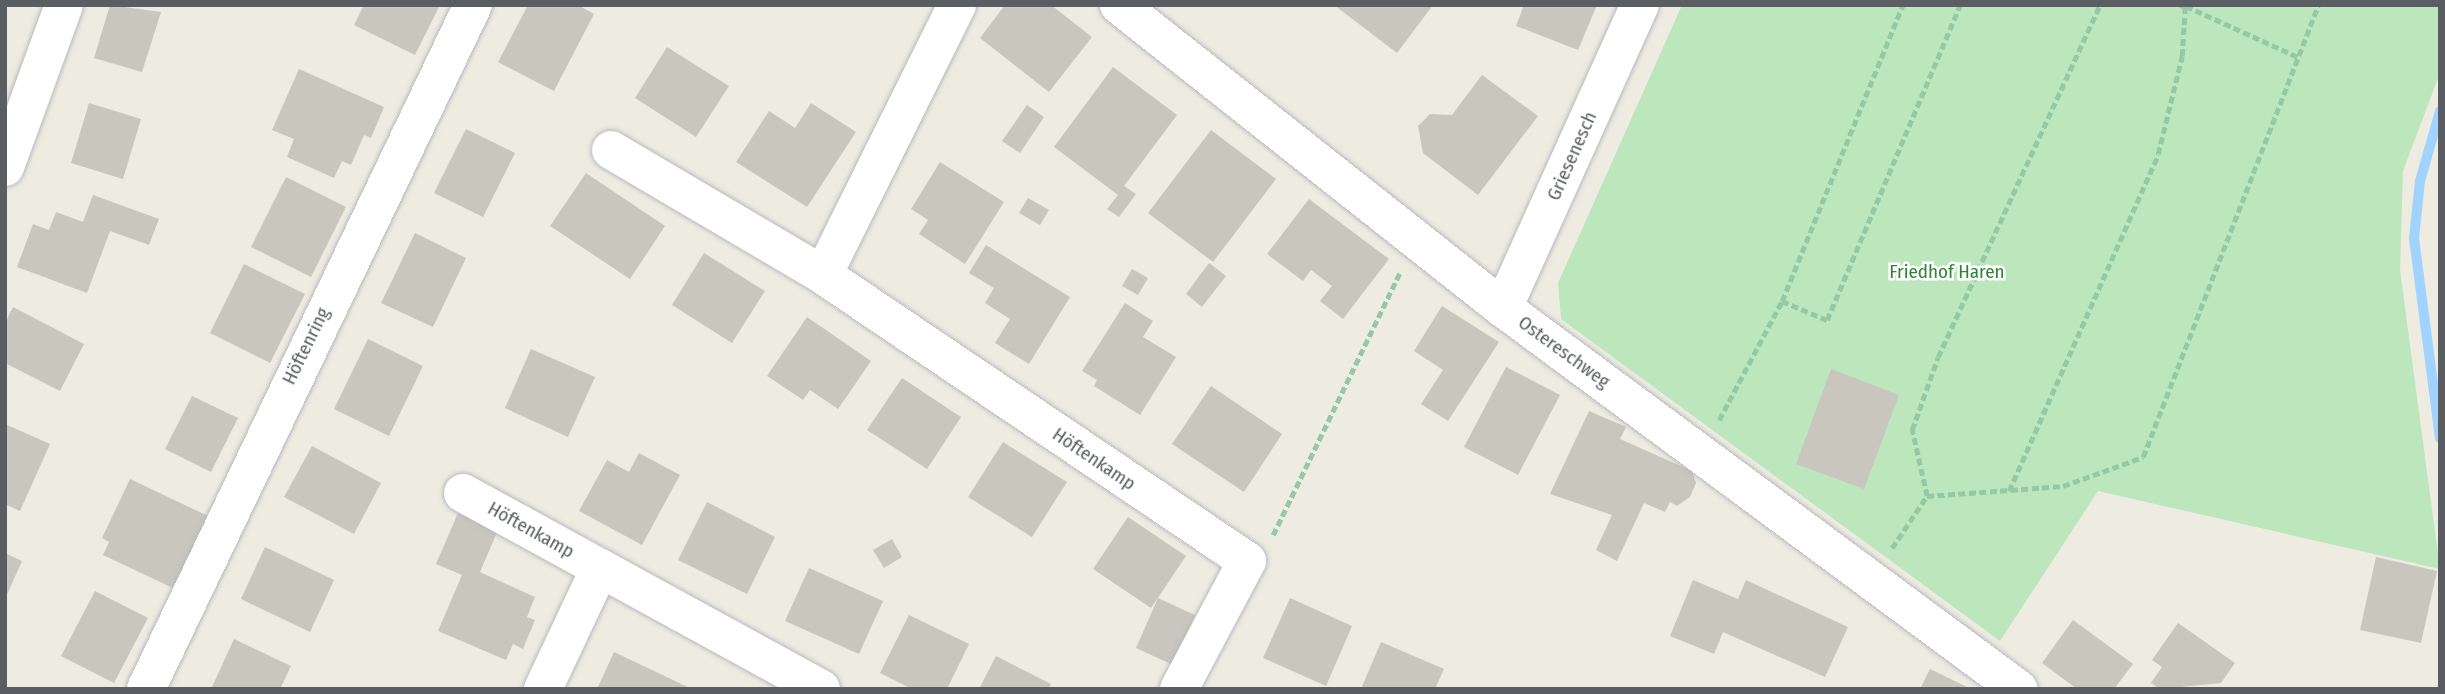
<!DOCTYPE html>
<meta charset="utf-8">
<style>
body{margin:0}
#map{position:relative;width:2445px;height:694px;overflow:hidden;background:#eeebe1;font-family:"Fira Sans Condensed",sans-serif}
div>[style]{position:absolute}
.green>*{inset:0;background:#bce7bd}
.stream>*{height:10px;margin:-5px;padding:0 5px;transform-origin:5px;border-radius:5px;background:#a0d3ff}
.building>*{inset:0;background:#c9c6be}
.path>*{height:4.5px;margin-top:-2.25px;transform-origin:0;background:repeating-linear-gradient(90deg,#95c8a4 0 7px,transparent 0 10.5px)}
.roads{filter:drop-shadow(0 0 2px #b7babf) drop-shadow(0 0 2px #b7babf)}
.minor>*{height:38px;margin:-19px;padding:0 19px;transform-origin:19px;border-radius:19px;background:#fff}
span{translate:-50% -50%;white-space:nowrap;text-align:center;line-height:1.15;-webkit-text-stroke:5px #fff;paint-order:stroke}
.street-label{font-size:19px;color:#5a5e63}
.park-label{font-size:19px;color:#308436}
.frame{position:absolute;inset:0;border:7px solid #5a5e63;pointer-events:none}
</style>
<div id="map">
<div class="green">
<i style="clip-path:polygon(1682px 5px,2440px 5px,2440px 73px,2403px 171px,2400px 270px,2440px 569px,2098px 491px,2000px 641px,1561px 319px,1558px 283px)"></i>
</div>
<div class="stream">
<i style="left:2440px;top:111px;width:73px;rotate:105.9deg"></i>
<i style="left:2420px;top:181px;width:57px;rotate:96deg"></i>
<i style="left:2414px;top:238px;width:202px;rotate:82.6deg"></i>
</div>
<div class="building">
<i style="clip-path:polygon(110px 5px,161px 12px,142px 72px,94px 58px)"></i>
<i style="clip-path:polygon(364px 5px,440px 5px,415px 55px,354px 25px)"></i>
<i style="clip-path:polygon(528px 5px,578px 5px,594px 14px,554px 91px,498px 62px)"></i>
<i style="clip-path:polygon(1005px 5px,1051px 5px,1092px 37px,1049px 92px,980px 38px)"></i>
<i style="clip-path:polygon(1334px 5px,1433px 5px,1397px 53px)"></i>
<i style="clip-path:polygon(1524px 5px,1597px 5px,1578px 50px,1516px 26px)"></i>
<i style="clip-path:polygon(667px 47px,729px 86px,696px 137px,635px 98px)"></i>
<i style="clip-path:polygon(1113px 67px,1177px 115px,1124px 186px,1136px 194px,1119px 217px,1107px 209px,1118px 195px,1054px 147px)"></i>
<i style="clip-path:polygon(299px 69px,384px 107px,371px 138px,364px 135px,351px 165px,342px 161px,334px 178px,287px 157px,294px 139px,272px 130px)"></i>
<i style="clip-path:polygon(1482px 75px,1538px 116px,1478px 195px,1423px 153px,1418px 126px,1430px 114px,1452px 115px)"></i>
<i style="clip-path:polygon(89px 103px,141px 119px,123px 179px,71px 163px)"></i>
<i style="clip-path:polygon(811px 103px,856px 132px,807px 207px,736px 162px,769px 111px,795px 128px)"></i>
<i style="clip-path:polygon(1027px 105px,1044px 117px,1020px 153px,1002px 141px)"></i>
<i style="clip-path:polygon(466px 129px,515px 153px,483px 217px,434px 193px)"></i>
<i style="clip-path:polygon(1211px 130px,1276px 179px,1213px 262px,1148px 213px)"></i>
<i style="clip-path:polygon(940px 162px,1004px 202px,965px 264px,919px 234px,928px 220px,911px 209px)"></i>
<i style="clip-path:polygon(586px 173px,665px 226px,630px 279px,550px 226px)"></i>
<i style="clip-path:polygon(286px 177px,346px 207px,311px 277px,251px 247px)"></i>
<i style="clip-path:polygon(93px 195px,159px 219px,149px 245px,110px 231px,87px 293px,17px 267px,33px 224px,49px 230px,56px 212px,83px 222px)"></i>
<i style="clip-path:polygon(1028px 198px,1049px 210px,1040px 225px,1019px 213px)"></i>
<i style="clip-path:polygon(1309px 199px,1389px 259px,1343px 319px,1320px 301px,1332px 286px,1311px 270px,1303px 281px,1267px 254px)"></i>
<i style="clip-path:polygon(415px 233px,466px 258px,433px 327px,381px 303px)"></i>
<i style="clip-path:polygon(986px 245px,1070px 297px,1029px 364px,995px 343px,1010px 319px,985px 303px,994px 288px,969px 273px)"></i>
<i style="clip-path:polygon(704px 253px,765px 291px,732px 343px,672px 305px)"></i>
<i style="clip-path:polygon(1209px 263px,1226px 276px,1202px 307px,1186px 294px)"></i>
<i style="clip-path:polygon(244px 264px,305px 294px,270px 363px,210px 333px)"></i>
<i style="clip-path:polygon(1132px 269px,1148px 278px,1138px 295px,1122px 286px)"></i>
<i style="clip-path:polygon(1125px 303px,1153px 321px,1143px 337px,1176px 357px,1140px 415px,1094px 386px,1097px 380px,1082px 371px)"></i>
<i style="clip-path:polygon(1442px 306px,1499px 342px,1448px 421px,1421px 404px,1443px 370px,1414px 351px)"></i>
<i style="clip-path:polygon(13px 307px,84px 344px,60px 391px,5px 363px,5px 323px)"></i>
<i style="clip-path:polygon(807px 317px,871px 361px,838px 409px,810px 390px,803px 400px,767px 376px)"></i>
<i style="clip-path:polygon(368px 339px,423px 366px,389px 436px,334px 409px)"></i>
<i style="clip-path:polygon(531px 349px,595px 377px,568px 437px,505px 408px)"></i>
<i style="clip-path:polygon(1506px 367px,1560px 395px,1518px 475px,1464px 447px)"></i>
<i style="clip-path:polygon(1831px 369px,1899px 395px,1864px 489px,1796px 464px)"></i>
<i style="clip-path:polygon(902px 378px,961px 417px,927px 469px,867px 430px)"></i>
<i style="clip-path:polygon(1211px 386px,1282px 434px,1244px 492px,1172px 444px)"></i>
<i style="clip-path:polygon(192px 396px,238px 418px,211px 472px,165px 449px)"></i>
<i style="clip-path:polygon(1589px 411px,1626px 427px,1620px 439px,1692px 471px,1696px 483px,1690px 497px,1677px 506px,1670px 502px,1665px 512px,1644px 503px,1617px 561px,1596px 550px,1612px 515px,1550px 494px)"></i>
<i style="clip-path:polygon(5px 424px,50px 444px,20px 511px,5px 504px)"></i>
<i style="clip-path:polygon(1003px 442px,1067px 482px,1032px 537px,968px 497px)"></i>
<i style="clip-path:polygon(312px 446px,381px 483px,354px 534px,284px 497px)"></i>
<i style="clip-path:polygon(639px 453px,680px 475px,642px 545px,579px 511px,607px 460px,629px 472px)"></i>
<i style="clip-path:polygon(130px 479px,208px 516px,173px 588px,103px 555px,109px 542px,102px 538px)"></i>
<i style="clip-path:polygon(707px 502px,775px 537px,747px 594px,678px 560px)"></i>
<i style="clip-path:polygon(458px 513px,498px 530px,480px 572px,535px 597px,527px 617px,535px 620px,523px 649px,513px 644px,506px 660px,438px 631px,462px 575px,436px 564px)"></i>
<i style="clip-path:polygon(1128px 517px,1186px 556px,1151px 608px,1093px 569px)"></i>
<i style="clip-path:polygon(892px 539px,902px 557px,884px 568px,873px 550px)"></i>
<i style="clip-path:polygon(265px 547px,334px 580px,310px 632px,241px 599px)"></i>
<i style="clip-path:polygon(5px 553px,22px 561px,5px 599px)"></i>
<i style="clip-path:polygon(2376px 557px,2437px 571px,2421px 643px,2360px 630px)"></i>
<i style="clip-path:polygon(809px 568px,883px 601px,859px 654px,785px 621px)"></i>
<i style="clip-path:polygon(1693px 580px,1738px 599px,1746px 580px,1848px 627px,1825px 677px,1723px 632px,1714px 654px,1670px 636px)"></i>
<i style="clip-path:polygon(95px 591px,148px 618px,114px 683px,61px 656px)"></i>
<i style="clip-path:polygon(1158px 598px,1195px 615px,1173px 665px,1136px 648px)"></i>
<i style="clip-path:polygon(1290px 598px,1352px 626px,1326px 686px,1263px 658px)"></i>
<i style="clip-path:polygon(909px 615px,969px 644px,947px 689px,912px 689px,880px 673px)"></i>
<i style="clip-path:polygon(2073px 620px,2133px 664px,2114px 689px,2077px 689px,2042px 663px)"></i>
<i style="clip-path:polygon(2178px 623px,2235px 663px,2221px 683px,2160px 689px,2151px 683px,2162px 667px,2152px 660px)"></i>
<i style="clip-path:polygon(234px 639px,291px 666px,280px 689px,211px 689px)"></i>
<i style="clip-path:polygon(1381px 642px,1444px 669px,1435px 689px,1361px 689px)"></i>
<i style="clip-path:polygon(614px 652px,692px 689px,597px 689px)"></i>
<i style="clip-path:polygon(996px 656px,1051px 684px,1048px 689px,979px 689px)"></i>
<i style="clip-path:polygon(1930px 669px,1971px 689px,1920px 689px)"></i>
</div>
<div class="path">
<i style="left:2186px;top:6px;width:123px;rotate:24.5deg"></i>
<i style="left:1782px;top:301px;width:320px;rotate:-67.8deg"></i>
<i style="left:1719px;top:420px;width:135px;rotate:-62.1deg"></i>
<i style="left:1782px;top:301px;width:49px;rotate:22.9deg"></i>
<i style="left:1827px;top:320px;width:342px;rotate:-67.1deg"></i>
<i style="left:2009px;top:491px;width:368px;rotate:-66.1deg"></i>
<i style="left:2158px;top:154px;width:101px;rotate:-76.2deg"></i>
<i style="left:2182px;top:56px;width:48px;rotate:-86.4deg"></i>
<i style="left:2185px;top:8px;width:6px;rotate:-149deg"></i>
<i style="left:1927px;top:496px;width:68px;rotate:-102.8deg"></i>
<i style="left:1912px;top:430px;width:77px;rotate:-70.4deg"></i>
<i style="left:1938px;top:357px;width:387px;rotate:-65.3deg"></i>
<i style="left:1273px;top:535px;width:292px;rotate:-64.2deg"></i>
<i style="left:1892px;top:548px;width:63px;rotate:-56.1deg"></i>
<i style="left:1927px;top:496px;width:136px;rotate:-4.2deg"></i>
<i style="left:2063px;top:486px;width:85px;rotate:-19.9deg"></i>
<i style="left:2143px;top:457px;width:485px;rotate:-68.8deg"></i>
</div>
<div class="roads">
<div class="minor">
<i style="left:957px;top:5px;width:301px;rotate:116.4deg"></i>
<i style="left:823px;top:275px;width:511px;rotate:34deg"></i>
<i style="left:1247px;top:561px;width:145px;rotate:118deg"></i>
<i style="left:1119px;top:5px;width:489px;rotate:38.3deg"></i>
<i style="left:1503px;top:308px;width:641px;rotate:36.49deg"></i>
<i style="left:611px;top:150px;width:246px;rotate:30.5deg"></i>
<i style="left:5px;top:167px;width:172px;rotate:-70deg"></i>
<i style="left:1503px;top:308px;width:333px;rotate:-65.7deg"></i>
<i style="left:463px;top:493px;width:156px;rotate:28.7deg"></i>
<i style="left:146px;top:689px;width:758px;rotate:-64.45deg"></i>
<i style="left:543px;top:689px;width:134px;rotate:-64.8deg"></i>
<i style="left:600px;top:568px;width:252px;rotate:28.7deg"></i>
</div>
</div>
<div class="street-label">
<span style="left:1572px;top:156px;rotate:-66deg">Griesenesch</span>
<span style="left:306px;top:346px;rotate:-64deg">Höftenring</span>
<span style="left:1564px;top:352px;rotate:36deg">Ostereschweg</span>
<span style="left:1094px;top:459px;rotate:34deg">Höftenkamp</span>
<span style="left:531px;top:530px;rotate:29deg">Höftenkamp</span>
</div>
<div class="park-label">
<span style="left:1947px;top:272px">Friedhof Haren</span>
</div>
<div class="frame"></div>
</div>
